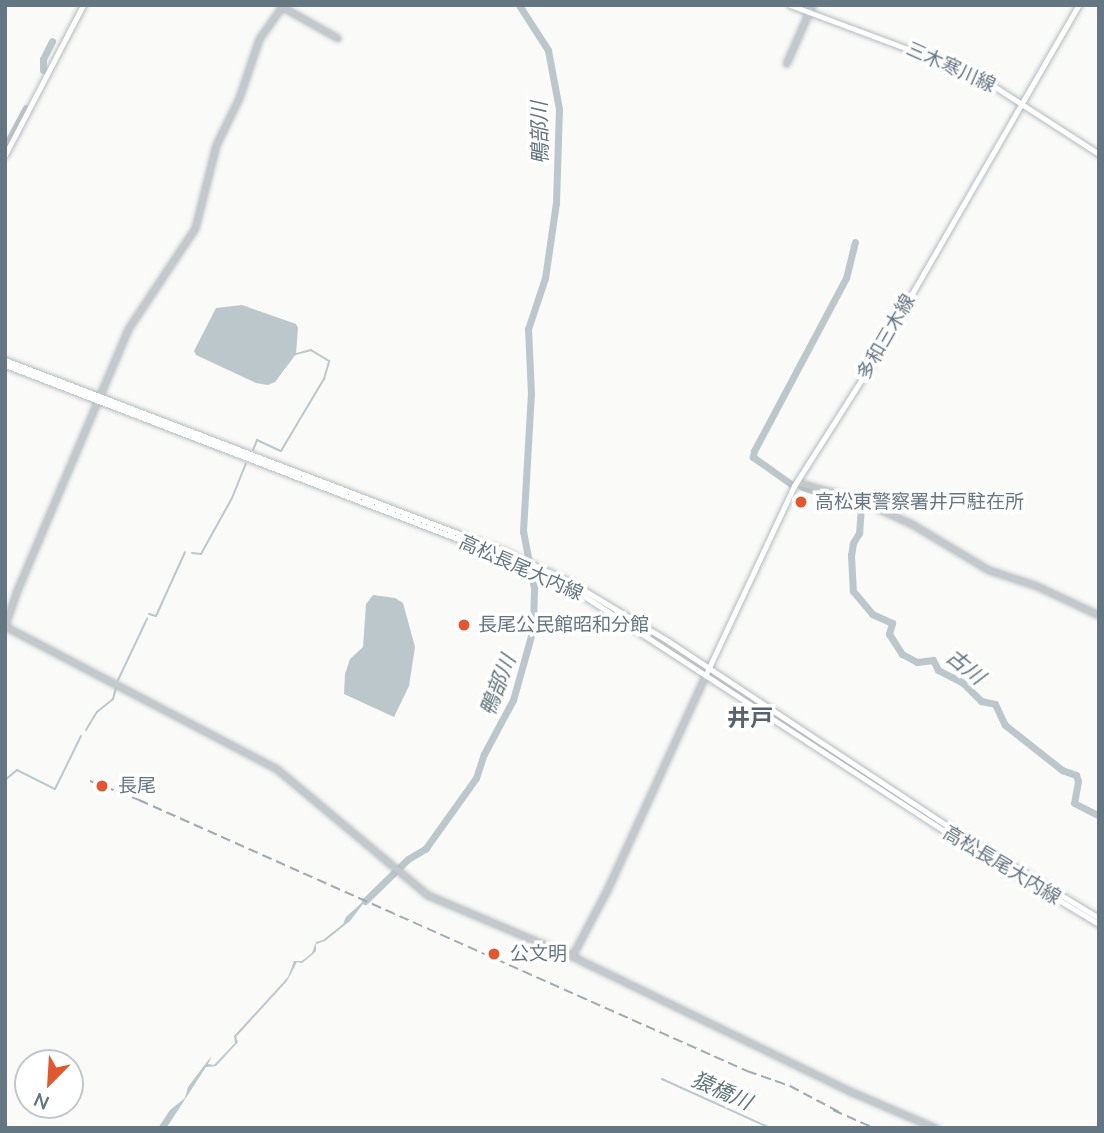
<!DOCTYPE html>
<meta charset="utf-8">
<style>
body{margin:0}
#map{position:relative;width:1104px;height:1133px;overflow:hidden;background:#fafaf8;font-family:Mulish,"Noto Sans JP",sans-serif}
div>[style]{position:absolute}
.water>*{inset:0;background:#bbc7cb}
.stream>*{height:2px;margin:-1px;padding:0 1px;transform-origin:1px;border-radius:1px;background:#bbc7cb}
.river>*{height:7px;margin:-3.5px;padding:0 3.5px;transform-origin:3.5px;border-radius:3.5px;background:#bbc7cb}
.roads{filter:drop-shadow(0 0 2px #b3babf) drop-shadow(0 0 2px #b3babf)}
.tertiary>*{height:4.5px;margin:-2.25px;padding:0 2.25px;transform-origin:2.25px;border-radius:2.25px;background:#c3c8cc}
.secondary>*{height:5px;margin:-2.5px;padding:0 2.5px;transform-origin:2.5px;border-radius:2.5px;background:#fff}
.primary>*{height:5px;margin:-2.5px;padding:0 2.5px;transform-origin:2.5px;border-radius:2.5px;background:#fff}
.rail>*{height:2px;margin-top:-1px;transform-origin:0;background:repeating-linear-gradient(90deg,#a2aab0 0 10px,transparent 0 15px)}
.dots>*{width:19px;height:19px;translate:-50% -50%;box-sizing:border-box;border:4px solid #fff;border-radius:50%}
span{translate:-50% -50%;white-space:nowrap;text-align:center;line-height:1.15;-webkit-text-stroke:7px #fff;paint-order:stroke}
.street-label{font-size:19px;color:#657683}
.poi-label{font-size:19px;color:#657683}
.left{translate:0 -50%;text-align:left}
.water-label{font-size:21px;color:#60757c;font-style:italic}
.quarter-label{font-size:23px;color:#57646e;font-weight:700}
.frame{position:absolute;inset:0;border:7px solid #657683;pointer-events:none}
.north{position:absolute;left:14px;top:1049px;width:70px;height:70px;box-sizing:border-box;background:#fff;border:2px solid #c1c8cd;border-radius:50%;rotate:204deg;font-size:19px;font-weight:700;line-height:28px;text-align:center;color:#657683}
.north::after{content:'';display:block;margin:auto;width:24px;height:32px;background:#e4572e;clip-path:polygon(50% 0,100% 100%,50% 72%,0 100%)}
</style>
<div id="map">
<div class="water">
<i style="clip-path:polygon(242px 305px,296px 324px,298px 328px,296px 354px,275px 382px,268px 385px,256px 383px,196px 355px,194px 351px,216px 308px)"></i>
<i style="clip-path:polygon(373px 595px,395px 598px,403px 603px,415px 647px,409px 686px,394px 717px,344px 694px,345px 674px,350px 659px,363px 647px,366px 604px)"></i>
<i style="clip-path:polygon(369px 896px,350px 921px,325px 941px,316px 944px,316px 951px,312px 955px,302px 963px,297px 962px,287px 981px,236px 1037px,238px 1042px,216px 1066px,206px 1067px,167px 1127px,158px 1128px,170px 1110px,185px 1098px,188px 1087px,206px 1063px,212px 1056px,208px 1064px,214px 1065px,235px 1043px,234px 1036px,288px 977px,294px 961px,302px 961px,312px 953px,316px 942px,323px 940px,343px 924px,346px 917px)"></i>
</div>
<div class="stream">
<i style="left:253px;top:450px;width:11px;rotate:-68deg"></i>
<i style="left:257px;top:440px;width:26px;rotate:25deg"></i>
<i style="left:281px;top:451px;width:84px;rotate:-59.2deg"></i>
<i style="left:324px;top:379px;width:19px;rotate:-74deg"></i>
<i style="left:329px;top:361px;width:21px;rotate:-149deg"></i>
<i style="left:311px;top:350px;width:16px;rotate:165deg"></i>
<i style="left:192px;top:553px;width:9px;rotate:6deg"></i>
<i style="left:201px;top:554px;width:64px;rotate:-61deg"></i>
<i style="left:232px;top:498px;width:37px;rotate:-68deg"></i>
<i style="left:149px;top:614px;width:7px;rotate:16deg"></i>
<i style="left:156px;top:616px;width:70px;rotate:-65.6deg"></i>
<i style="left:118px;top:680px;width:68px;rotate:-64.6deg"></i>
<i style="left:86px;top:730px;width:21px;rotate:-59deg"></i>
<i style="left:97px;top:712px;width:21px;rotate:-39deg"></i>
<i style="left:113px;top:699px;width:11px;rotate:-75deg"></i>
<i style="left:5px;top:780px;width:16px;rotate:-40deg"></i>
<i style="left:17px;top:770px;width:42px;rotate:26.6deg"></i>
<i style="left:55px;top:789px;width:59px;rotate:-63.9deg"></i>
<i style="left:662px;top:1079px;width:119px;rotate:24.4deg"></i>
</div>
<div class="river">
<i style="left:43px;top:70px;width:11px;rotate:-90deg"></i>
<i style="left:43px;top:59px;width:20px;rotate:-63deg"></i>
<i style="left:5px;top:147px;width:44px;rotate:-61.7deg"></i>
<i style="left:791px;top:484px;width:47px;rotate:-144.6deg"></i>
<i style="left:753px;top:457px;width:6px;rotate:-81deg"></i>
<i style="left:754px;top:451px;width:196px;rotate:-62deg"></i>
<i style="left:846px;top:278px;width:37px;rotate:-76deg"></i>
<i style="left:802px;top:487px;width:62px;rotate:17.9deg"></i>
<i style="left:861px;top:506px;width:27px;rotate:94deg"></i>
<i style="left:859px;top:533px;width:12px;rotate:121deg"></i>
<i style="left:853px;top:543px;width:12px;rotate:99deg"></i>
<i style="left:851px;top:555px;width:36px;rotate:87deg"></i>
<i style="left:853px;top:591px;width:30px;rotate:50deg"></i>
<i style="left:872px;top:614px;width:22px;rotate:24deg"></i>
<i style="left:892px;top:623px;width:11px;rotate:105deg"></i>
<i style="left:889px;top:634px;width:24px;rotate:57deg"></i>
<i style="left:902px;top:654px;width:17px;rotate:28deg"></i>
<i style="left:917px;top:662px;width:16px;rotate:-7deg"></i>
<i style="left:933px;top:660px;width:11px;rotate:63deg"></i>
<i style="left:938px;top:670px;width:27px;rotate:27deg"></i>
<i style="left:962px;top:682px;width:27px;rotate:45deg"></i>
<i style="left:981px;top:701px;width:14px;rotate:12deg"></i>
<i style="left:995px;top:704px;width:23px;rotate:65deg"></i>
<i style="left:1005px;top:725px;width:73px;rotate:38.3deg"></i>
<i style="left:1062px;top:770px;width:15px;rotate:20deg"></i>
<i style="left:1076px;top:775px;width:6px;rotate:72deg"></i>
<i style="left:1078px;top:781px;width:22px;rotate:100deg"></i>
<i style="left:1074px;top:803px;width:28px;rotate:27deg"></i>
<i style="left:365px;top:901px;width:60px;rotate:-44.3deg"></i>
<i style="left:408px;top:859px;width:21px;rotate:-31deg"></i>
<i style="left:426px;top:848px;width:86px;rotate:-54.5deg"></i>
<i style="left:476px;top:778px;width:25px;rotate:-72deg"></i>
<i style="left:484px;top:754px;width:61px;rotate:-61.8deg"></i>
<i style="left:513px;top:700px;width:74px;rotate:-74.3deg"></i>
<i style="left:533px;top:629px;width:41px;rotate:-88.6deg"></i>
<i style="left:534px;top:588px;width:58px;rotate:-100.9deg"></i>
<i style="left:523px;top:531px;width:137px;rotate:-86.7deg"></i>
<i style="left:531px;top:394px;width:65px;rotate:-92.6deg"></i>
<i style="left:528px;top:329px;width:54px;rotate:-71.6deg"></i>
<i style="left:545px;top:278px;width:76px;rotate:-81.7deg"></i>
<i style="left:556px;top:203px;width:94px;rotate:-88.2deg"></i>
<i style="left:559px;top:109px;width:60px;rotate:-100.6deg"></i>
<i style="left:548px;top:50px;width:54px;rotate:-122.8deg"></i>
</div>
<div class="roads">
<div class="tertiary">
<i style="left:281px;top:6px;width:65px;rotate:29.3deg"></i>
<i style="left:786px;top:64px;width:64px;rotate:-66.2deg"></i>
<i style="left:796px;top:482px;width:66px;rotate:15.7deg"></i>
<i style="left:860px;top:500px;width:57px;rotate:24.8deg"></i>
<i style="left:912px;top:524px;width:90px;rotate:30.9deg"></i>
<i style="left:989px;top:570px;width:48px;rotate:18.1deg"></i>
<i style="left:1035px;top:585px;width:71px;rotate:25.1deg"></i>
<i style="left:5px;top:625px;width:34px;rotate:-71deg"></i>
<i style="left:16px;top:593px;width:287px;rotate:-67deg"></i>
<i style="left:128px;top:329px;width:121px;rotate:-56.4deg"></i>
<i style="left:195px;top:228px;width:86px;rotate:-75.8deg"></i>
<i style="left:216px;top:145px;width:52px;rotate:-63.9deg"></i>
<i style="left:239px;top:98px;width:62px;rotate:-71.3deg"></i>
<i style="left:259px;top:39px;width:42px;rotate:-54.8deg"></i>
<i style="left:5px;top:626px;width:306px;rotate:27.7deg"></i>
<i style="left:276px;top:768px;width:198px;rotate:39.9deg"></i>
<i style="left:428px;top:895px;width:156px;rotate:23deg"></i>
<i style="left:572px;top:956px;width:309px;rotate:25.9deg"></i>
<i style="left:850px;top:1091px;width:94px;rotate:23.3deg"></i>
<i style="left:572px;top:956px;width:75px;rotate:-62.1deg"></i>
<i style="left:607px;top:890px;width:238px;rotate:-65.4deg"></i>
</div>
<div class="secondary">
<i style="left:790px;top:5px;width:197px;rotate:20.5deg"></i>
<i style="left:975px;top:74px;width:148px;rotate:32.8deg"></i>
<i style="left:706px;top:674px;width:208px;rotate:-64.9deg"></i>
<i style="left:794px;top:486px;width:140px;rotate:-57.6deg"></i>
<i style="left:869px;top:368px;width:419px;rotate:-60deg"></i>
</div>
<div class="primary">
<i style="left:5px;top:155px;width:169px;rotate:-62.5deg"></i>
<i style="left:5px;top:360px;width:534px;rotate:20.95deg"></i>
<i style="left:504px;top:551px;width:75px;rotate:25.2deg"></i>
<i style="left:572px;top:583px;width:112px;rotate:31.1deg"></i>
<i style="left:668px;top:641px;width:346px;rotate:33.5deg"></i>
<i style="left:957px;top:832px;width:166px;rotate:31.2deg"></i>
<i style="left:5px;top:365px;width:536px;rotate:21.01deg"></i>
<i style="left:505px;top:557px;width:72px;rotate:24.8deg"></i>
<i style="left:570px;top:587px;width:458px;rotate:33.1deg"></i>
<i style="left:954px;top:837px;width:169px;rotate:31deg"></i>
</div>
</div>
<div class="rail">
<i style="left:90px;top:781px;width:53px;rotate:21.2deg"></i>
<i style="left:139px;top:800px;width:666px;rotate:24.02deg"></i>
<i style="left:747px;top:1071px;width:46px;rotate:19.2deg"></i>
<i style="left:790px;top:1086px;width:58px;rotate:27.9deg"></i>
<i style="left:833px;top:1110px;width:45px;rotate:23.7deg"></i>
</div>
<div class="dots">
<i style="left:801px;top:502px;background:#e4572e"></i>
<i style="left:464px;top:625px;background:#e4572e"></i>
<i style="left:102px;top:786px;background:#e4572e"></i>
<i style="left:494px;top:954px;background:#e4572e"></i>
</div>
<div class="street-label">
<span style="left:951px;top:67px;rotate:24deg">三木寒川線</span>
<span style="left:886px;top:337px;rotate:-60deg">多和三木線</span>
<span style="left:521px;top:568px;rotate:24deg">高松長尾大内線</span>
<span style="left:1002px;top:865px;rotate:31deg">高松長尾大内線</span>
</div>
<div class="poi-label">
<span class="left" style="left:815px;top:502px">高松東警察署井戸駐在所</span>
<span class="left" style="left:478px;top:625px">長尾公民館昭和分館</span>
<span class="left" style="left:118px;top:786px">長尾</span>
<span class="left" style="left:510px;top:954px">公文明</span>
</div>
<div class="water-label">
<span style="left:539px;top:133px;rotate:-91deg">鴨部川</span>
<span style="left:966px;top:666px;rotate:39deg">古川</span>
<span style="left:497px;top:685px;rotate:-69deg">鴨部川</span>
<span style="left:722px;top:1090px;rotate:24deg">猿橋川</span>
</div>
<div class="quarter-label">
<span style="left:750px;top:718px">井戸</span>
</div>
<div class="frame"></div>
<div class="north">N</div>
</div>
